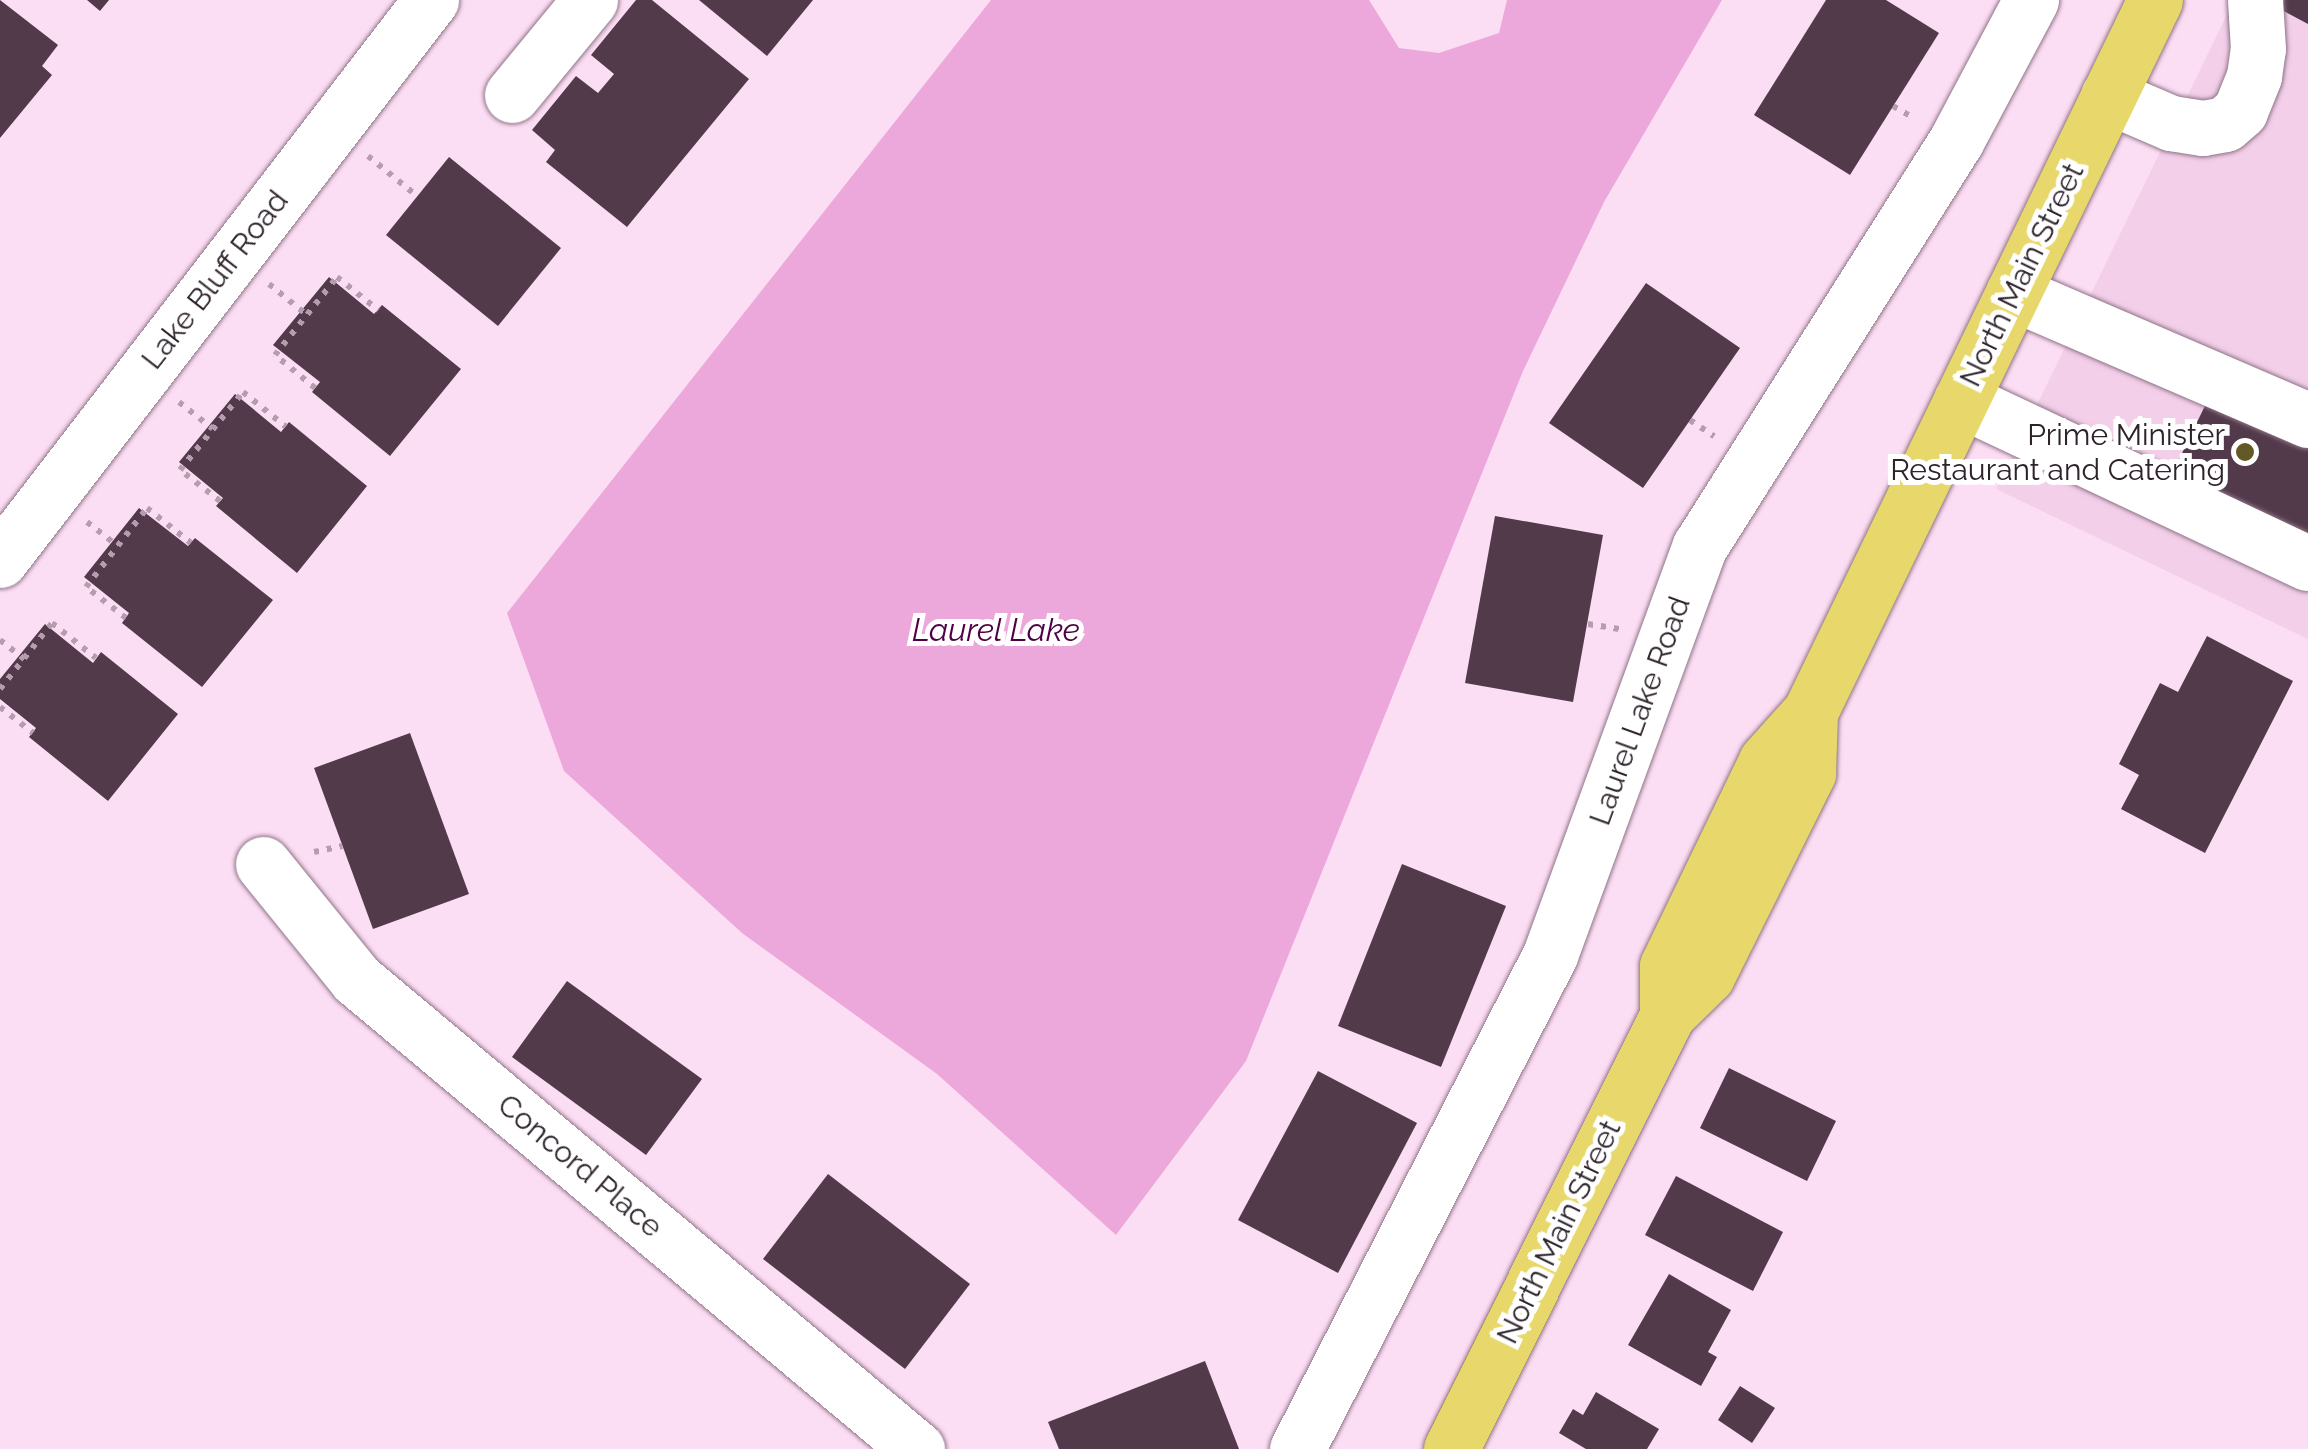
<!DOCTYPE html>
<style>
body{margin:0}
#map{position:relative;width:2308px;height:1449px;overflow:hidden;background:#fcdef4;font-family:Raleway,sans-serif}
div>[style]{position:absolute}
.built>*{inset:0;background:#f3cfe9}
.water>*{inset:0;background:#eca8da}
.building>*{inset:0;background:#523a4b}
.path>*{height:6px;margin-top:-3px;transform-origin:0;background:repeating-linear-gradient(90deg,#b59daf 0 5px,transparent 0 13px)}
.roads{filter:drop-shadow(0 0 2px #8f7487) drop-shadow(0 0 2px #8f7487)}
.minor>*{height:55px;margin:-27.5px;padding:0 27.5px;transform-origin:27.5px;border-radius:27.5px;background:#fff}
.major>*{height:55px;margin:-27.5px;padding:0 27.5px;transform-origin:27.5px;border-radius:27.5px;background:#e8d86b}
.dots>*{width:28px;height:28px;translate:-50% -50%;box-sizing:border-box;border:5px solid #fff;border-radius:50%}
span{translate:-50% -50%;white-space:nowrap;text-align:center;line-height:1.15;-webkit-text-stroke:10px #fff;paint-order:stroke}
.street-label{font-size:30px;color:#2e232b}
.poi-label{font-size:30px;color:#2e232b}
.right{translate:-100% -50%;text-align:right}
.water-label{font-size:32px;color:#510045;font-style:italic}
</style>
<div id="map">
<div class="built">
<i style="clip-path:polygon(2234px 0,2308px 0,2308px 639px,1996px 489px)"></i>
</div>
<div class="water">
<i style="clip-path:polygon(991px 0,1369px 0,1399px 48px,1439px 53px,1499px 33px,1507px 0,1722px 0,1604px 202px,1523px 371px,1246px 1061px,1116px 1235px,937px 1074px,742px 933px,564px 771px,507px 613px)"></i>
</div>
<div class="building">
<i style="clip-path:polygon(0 0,58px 45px,42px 66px,52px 75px,0 138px)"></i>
<i style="clip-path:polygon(87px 0,109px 0,100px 11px)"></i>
<i style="clip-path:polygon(636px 0,652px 0,749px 79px,627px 227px,546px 162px,555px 150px,532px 130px,576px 76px,598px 93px,614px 74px,591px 55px)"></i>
<i style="clip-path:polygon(699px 0,813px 0,767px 56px)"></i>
<i style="clip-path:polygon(1826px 0,1886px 0,1939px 33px,1850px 175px,1754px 115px)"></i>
<i style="clip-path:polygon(2284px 0,2308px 0,2308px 24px,2280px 9px)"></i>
<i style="clip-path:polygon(449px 157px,561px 248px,498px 326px,386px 235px)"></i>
<i style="clip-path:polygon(329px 277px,374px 314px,382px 305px,461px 369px,390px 456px,312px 392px,320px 382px,273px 345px)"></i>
<i style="clip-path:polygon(1646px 283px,1740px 348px,1643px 488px,1549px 423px)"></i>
<i style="clip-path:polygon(2214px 387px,2308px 433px,2308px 537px,2173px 472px)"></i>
<i style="clip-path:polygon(235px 394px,281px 432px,289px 422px,367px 486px,297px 573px,216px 506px,223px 498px,179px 462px)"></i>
<i style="clip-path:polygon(139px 508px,188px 546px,195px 538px,273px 600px,202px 687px,122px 623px,129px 613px,84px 577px)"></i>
<i style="clip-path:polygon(1495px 516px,1603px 535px,1573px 702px,1465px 683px)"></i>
<i style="clip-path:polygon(45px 624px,93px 663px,101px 652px,178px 714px,108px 801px,29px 737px,36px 728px,0 699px,0 679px)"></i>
<i style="clip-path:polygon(2207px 636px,2293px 681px,2205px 853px,2121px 809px,2139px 775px,2119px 764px,2160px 683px,2178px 692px)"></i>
<i style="clip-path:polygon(410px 733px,469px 894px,373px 929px,314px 768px)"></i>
<i style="clip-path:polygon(1402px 864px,1506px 906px,1441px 1067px,1338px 1026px)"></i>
<i style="clip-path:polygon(567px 981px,702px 1079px,646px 1155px,512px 1057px)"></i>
<i style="clip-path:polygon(1729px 1068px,1836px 1121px,1807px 1181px,1700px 1128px)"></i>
<i style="clip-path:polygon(1318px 1071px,1417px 1123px,1338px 1273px,1238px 1220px)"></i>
<i style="clip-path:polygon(828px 1174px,970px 1284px,905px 1369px,763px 1259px)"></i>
<i style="clip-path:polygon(1676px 1176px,1783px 1232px,1753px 1291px,1645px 1235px)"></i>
<i style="clip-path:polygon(1669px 1274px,1731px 1310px,1708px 1352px,1717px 1357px,1701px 1386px,1628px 1345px)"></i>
<i style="clip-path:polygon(1205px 1361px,1239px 1449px,1059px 1449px,1048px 1422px)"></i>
<i style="clip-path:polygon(1740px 1386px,1775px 1408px,1752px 1443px,1718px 1420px)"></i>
<i style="clip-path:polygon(1596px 1392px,1659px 1429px,1647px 1449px,1586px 1449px,1559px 1433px,1573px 1409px,1583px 1415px)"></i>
</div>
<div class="path">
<i style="left:1893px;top:106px;width:24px;rotate:30deg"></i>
<i style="left:368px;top:156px;width:63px;rotate:39.2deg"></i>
<i style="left:269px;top:284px;width:49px;rotate:39.2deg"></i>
<i style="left:315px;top:388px;width:52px;rotate:-140.5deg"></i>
<i style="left:275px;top:355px;width:100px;rotate:-51.5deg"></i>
<i style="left:337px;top:277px;width:53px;rotate:38.8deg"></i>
<i style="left:179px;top:402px;width:43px;rotate:38.5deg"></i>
<i style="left:1690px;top:420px;width:29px;rotate:34deg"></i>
<i style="left:220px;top:501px;width:51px;rotate:-142.2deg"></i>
<i style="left:180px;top:470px;width:100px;rotate:-51.1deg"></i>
<i style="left:243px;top:392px;width:55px;rotate:39.1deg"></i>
<i style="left:87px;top:522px;width:39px;rotate:38deg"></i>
<i style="left:126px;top:618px;width:51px;rotate:-142.2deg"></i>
<i style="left:86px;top:587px;width:100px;rotate:-52.3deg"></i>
<i style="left:147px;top:508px;width:56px;rotate:38.5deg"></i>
<i style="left:1588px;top:624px;width:33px;rotate:9deg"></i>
<i style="left:0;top:640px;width:31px;rotate:38deg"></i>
<i style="left:0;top:689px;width:84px;rotate:-51.8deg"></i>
<i style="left:52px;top:623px;width:56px;rotate:38.5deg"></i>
<i style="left:0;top:707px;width:42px;rotate:38.2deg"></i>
<i style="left:314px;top:852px;width:29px;rotate:-12deg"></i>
</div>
<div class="roads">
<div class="minor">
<i style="left:512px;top:95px;width:123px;rotate:-50.6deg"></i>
<i style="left:2108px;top:96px;width:69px;rotate:23.2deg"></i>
<i style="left:2171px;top:123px;width:32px;rotate:9deg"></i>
<i style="left:2203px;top:128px;width:22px;rotate:-10deg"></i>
<i style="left:2225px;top:124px;width:20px;rotate:-41deg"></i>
<i style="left:2240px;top:111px;width:38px;rotate:-68deg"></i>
<i style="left:2254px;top:76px;width:27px;rotate:-82deg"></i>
<i style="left:2258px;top:49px;width:49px;rotate:-93.5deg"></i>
<i style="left:2013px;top:293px;width:321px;rotate:23.3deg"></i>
<i style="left:1961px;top:400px;width:383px;rotate:25.2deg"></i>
<i style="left:0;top:560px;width:707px;rotate:-52.42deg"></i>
<i style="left:263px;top:864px;width:148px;rotate:51deg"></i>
<i style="left:356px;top:979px;width:732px;rotate:39.96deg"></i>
<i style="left:1297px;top:1449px;width:555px;rotate:-62.88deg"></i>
<i style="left:1550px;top:955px;width:436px;rotate:-69.9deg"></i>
<i style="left:1700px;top:546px;width:479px;rotate:-57.7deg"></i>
<i style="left:1956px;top:141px;width:160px;rotate:-62deg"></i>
</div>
<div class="major">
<i style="left:1667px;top:1015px;width:49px;rotate:-90deg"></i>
<i style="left:1667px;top:966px;width:228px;rotate:-64.2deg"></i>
<i style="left:1766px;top:761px;width:66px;rotate:-48.1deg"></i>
<i style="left:1810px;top:712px;width:791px;rotate:-64.15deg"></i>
<i style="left:1451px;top:1449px;width:485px;rotate:-63.5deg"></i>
<i style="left:1667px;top:1015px;width:56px;rotate:-44.3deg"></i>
<i style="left:1707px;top:976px;width:227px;rotate:-63.5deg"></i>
<i style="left:1808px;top:773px;width:61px;rotate:-88.1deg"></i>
</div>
</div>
<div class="dots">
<i style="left:2245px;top:452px;background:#635926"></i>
</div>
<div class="street-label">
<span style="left:2022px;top:275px;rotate:-64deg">North Main Street</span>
<span style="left:215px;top:280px;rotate:-52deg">Lake Bluff Road</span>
<span style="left:1640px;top:711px;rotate:-70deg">Laurel Lake Road</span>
<span style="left:580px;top:1166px;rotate:40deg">Concord Place</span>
<span style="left:1559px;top:1232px;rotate:-64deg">North Main Street</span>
</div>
<div class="poi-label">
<span class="right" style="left:2225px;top:452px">Prime Minister<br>Restaurant and Catering</span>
</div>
<div class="water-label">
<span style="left:996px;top:630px">Laurel Lake</span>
</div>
</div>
